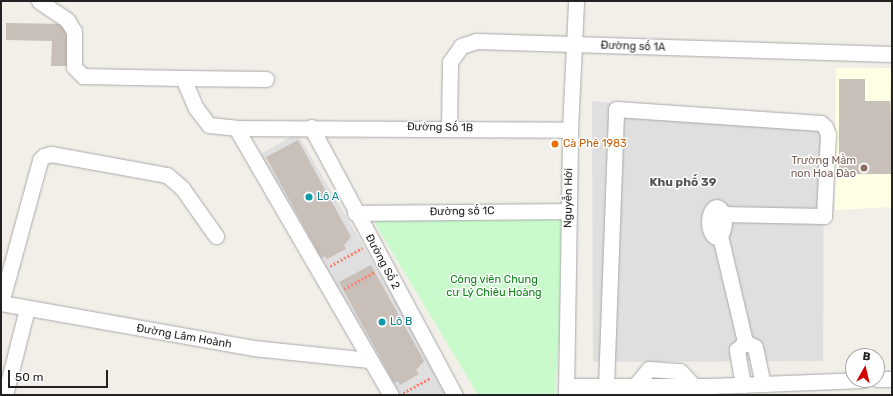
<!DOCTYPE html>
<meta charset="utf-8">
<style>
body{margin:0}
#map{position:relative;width:893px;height:396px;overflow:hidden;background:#f2efe9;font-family:Rubik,sans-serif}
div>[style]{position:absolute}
.residential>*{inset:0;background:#e0dfdf}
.education>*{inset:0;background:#ffffe5}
.park>*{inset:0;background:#c8facc}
.building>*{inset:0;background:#c7bfb8}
.path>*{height:2.5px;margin-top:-1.25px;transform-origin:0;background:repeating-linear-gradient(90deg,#fa8072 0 2px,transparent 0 4px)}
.roads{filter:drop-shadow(0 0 1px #a9a9a9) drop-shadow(0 0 1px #a9a9a9)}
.minor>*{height:15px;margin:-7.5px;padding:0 7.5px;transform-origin:7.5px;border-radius:7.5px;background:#fff}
.minor>.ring{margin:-7.5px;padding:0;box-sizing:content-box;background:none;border:15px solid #fff;border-radius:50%}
.dots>*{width:11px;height:11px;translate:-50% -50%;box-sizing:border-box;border:2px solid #fff;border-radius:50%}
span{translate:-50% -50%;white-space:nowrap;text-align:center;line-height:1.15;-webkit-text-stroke:3px #fff;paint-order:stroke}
.street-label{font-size:11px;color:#222}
.food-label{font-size:11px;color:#c56008}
.left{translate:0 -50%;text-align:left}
.education-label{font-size:11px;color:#785e54}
.right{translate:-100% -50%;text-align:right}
.culture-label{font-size:11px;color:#0d838f}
.park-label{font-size:11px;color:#0c8416}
.neighbourhood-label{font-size:12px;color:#555;font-weight:700}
.frame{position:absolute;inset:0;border:2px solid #222;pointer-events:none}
.north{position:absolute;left:845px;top:348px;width:40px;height:40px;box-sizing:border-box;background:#fff;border:1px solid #a7a7a7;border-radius:50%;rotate:8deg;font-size:11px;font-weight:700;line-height:16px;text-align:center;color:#222}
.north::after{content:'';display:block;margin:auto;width:14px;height:18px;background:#d40000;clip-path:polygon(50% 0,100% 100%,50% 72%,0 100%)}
.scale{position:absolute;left:8px;top:370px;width:100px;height:18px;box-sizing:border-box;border:2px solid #222;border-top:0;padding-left:5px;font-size:12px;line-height:14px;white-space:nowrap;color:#222;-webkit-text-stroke:3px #fff;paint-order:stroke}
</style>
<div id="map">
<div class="residential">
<i style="clip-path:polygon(592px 101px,824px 126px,823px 361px,593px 362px)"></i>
<i style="clip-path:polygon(297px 133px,451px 395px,398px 395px,259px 155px)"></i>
</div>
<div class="education">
<i style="clip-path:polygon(836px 68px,892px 68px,892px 207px,835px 210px)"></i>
</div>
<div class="park">
<i style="clip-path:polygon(377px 215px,562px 219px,567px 227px,555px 395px,478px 395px,373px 220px)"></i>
</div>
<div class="building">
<i style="clip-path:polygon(6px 23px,66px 24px,69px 66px,51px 66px,52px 41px,6px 40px)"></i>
<i style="clip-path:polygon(890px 78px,892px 174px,839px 174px,839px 79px,865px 79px,865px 101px,890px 101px)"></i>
<i style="clip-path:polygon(298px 140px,351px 237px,344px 245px,346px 249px,327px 259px,325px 256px,321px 258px,266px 157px)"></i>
<i style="clip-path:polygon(371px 265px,424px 361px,416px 370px,419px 374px,400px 385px,398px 381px,394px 383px,339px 282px)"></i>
</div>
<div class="path">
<i style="left:330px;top:266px;width:37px;rotate:-29deg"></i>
<i style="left:344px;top:289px;width:35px;rotate:-29deg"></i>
<i style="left:403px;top:393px;width:31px;rotate:-29deg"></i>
</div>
<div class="roads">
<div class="minor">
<i style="left:39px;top:1px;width:34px;rotate:34deg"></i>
<i style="left:67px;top:20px;width:13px;rotate:58deg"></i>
<i style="left:74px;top:31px;width:36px;rotate:90deg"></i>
<i style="left:74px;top:67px;width:13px;rotate:45deg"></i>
<i style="left:83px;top:76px;width:100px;rotate:1.1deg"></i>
<i style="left:183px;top:78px;width:33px;rotate:67deg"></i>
<i style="left:196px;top:108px;width:21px;rotate:53deg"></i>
<i style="left:209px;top:125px;width:27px;rotate:6deg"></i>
<i style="left:236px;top:128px;width:334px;rotate:0.3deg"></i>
<i style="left:183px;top:78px;width:83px;rotate:0.7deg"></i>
<i style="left:311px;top:127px;width:304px;rotate:61.8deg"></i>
<i style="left:236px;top:128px;width:309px;rotate:59.9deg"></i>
<i style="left:449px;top:128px;width:66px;rotate:-89.1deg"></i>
<i style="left:450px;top:62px;width:19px;rotate:-55deg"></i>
<i style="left:461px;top:46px;width:16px;rotate:-18deg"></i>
<i style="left:476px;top:41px;width:416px;rotate:1.8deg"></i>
<i class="ring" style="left:709px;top:207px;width:-3px;height:-3px"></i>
<i style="left:355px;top:213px;width:213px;rotate:-0.5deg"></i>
<i style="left:716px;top:219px;width:126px;rotate:76.7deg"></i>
<i style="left:1px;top:303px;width:256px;rotate:10.1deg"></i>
<i style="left:253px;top:348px;width:117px;rotate:5.9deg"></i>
<i style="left:1px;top:303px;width:148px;rotate:-74.7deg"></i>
<i style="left:40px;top:160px;width:6px;rotate:-45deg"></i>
<i style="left:44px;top:156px;width:7px;rotate:-16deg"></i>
<i style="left:51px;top:154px;width:118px;rotate:10.3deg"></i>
<i style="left:167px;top:175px;width:20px;rotate:41deg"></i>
<i style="left:182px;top:188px;width:59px;rotate:54.7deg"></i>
<i style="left:877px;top:379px;width:15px"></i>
<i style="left:743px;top:385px;width:36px;rotate:-100deg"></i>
<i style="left:737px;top:350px;width:11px;rotate:-45deg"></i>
<i style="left:745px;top:342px;width:11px;rotate:27deg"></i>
<i style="left:755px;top:347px;width:38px;rotate:78deg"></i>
<i style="left:567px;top:386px;width:144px"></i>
<i style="left:711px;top:386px;width:152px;rotate:-2.3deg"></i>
<i style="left:606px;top:386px;width:277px;rotate:-87.9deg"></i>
<i style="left:616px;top:109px;width:205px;rotate:3.9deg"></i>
<i style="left:821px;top:123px;width:6px;rotate:45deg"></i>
<i style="left:825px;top:127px;width:8px;rotate:67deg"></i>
<i style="left:828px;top:134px;width:82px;rotate:92.8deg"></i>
<i style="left:824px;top:216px;width:103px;rotate:-178.9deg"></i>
<i style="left:635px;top:386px;width:22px;rotate:-51deg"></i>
<i style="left:649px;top:369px;width:31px;rotate:4deg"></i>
<i style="left:680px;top:371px;width:21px;rotate:47deg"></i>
<i style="left:5px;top:395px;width:89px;rotate:-75.7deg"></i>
<i style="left:566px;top:395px;width:265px;rotate:-89.1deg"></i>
<i style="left:570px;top:130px;width:129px;rotate:-87.3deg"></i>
</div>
</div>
<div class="dots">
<i style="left:555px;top:144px;background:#e8710a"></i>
<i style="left:864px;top:168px;background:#8d6e63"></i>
<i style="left:309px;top:197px;background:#0f9aa8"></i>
<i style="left:382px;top:322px;background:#0f9aa8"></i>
</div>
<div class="street-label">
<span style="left:633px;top:47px;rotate:2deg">Đường số 1A</span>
<span style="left:440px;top:128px;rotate:1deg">Đường Số 1B</span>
<span style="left:569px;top:198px;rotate:-89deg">Nguyễn Hới</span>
<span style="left:462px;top:212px;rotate:-1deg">Đường số 1C</span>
<span style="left:382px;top:262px;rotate:62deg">Đường Số 2</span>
<span style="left:184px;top:337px;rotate:10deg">Đường Lâm Hoành</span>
</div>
<div class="food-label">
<span class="left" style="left:563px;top:144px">Cà Phê 1983</span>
</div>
<div class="education-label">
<span class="right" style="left:856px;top:168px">Trường Mầm<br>non Hoa Đào</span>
</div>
<div class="culture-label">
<span class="left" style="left:317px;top:197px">Lô A</span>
<span class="left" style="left:390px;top:322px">Lô B</span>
</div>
<div class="park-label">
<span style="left:494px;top:287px">Công viên Chung<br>cư Lý Chiêu Hoàng</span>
</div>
<div class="neighbourhood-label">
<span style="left:683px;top:183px">Khu phố 39</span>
</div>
<div class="frame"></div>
<div class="north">B</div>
<div class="scale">50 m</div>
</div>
